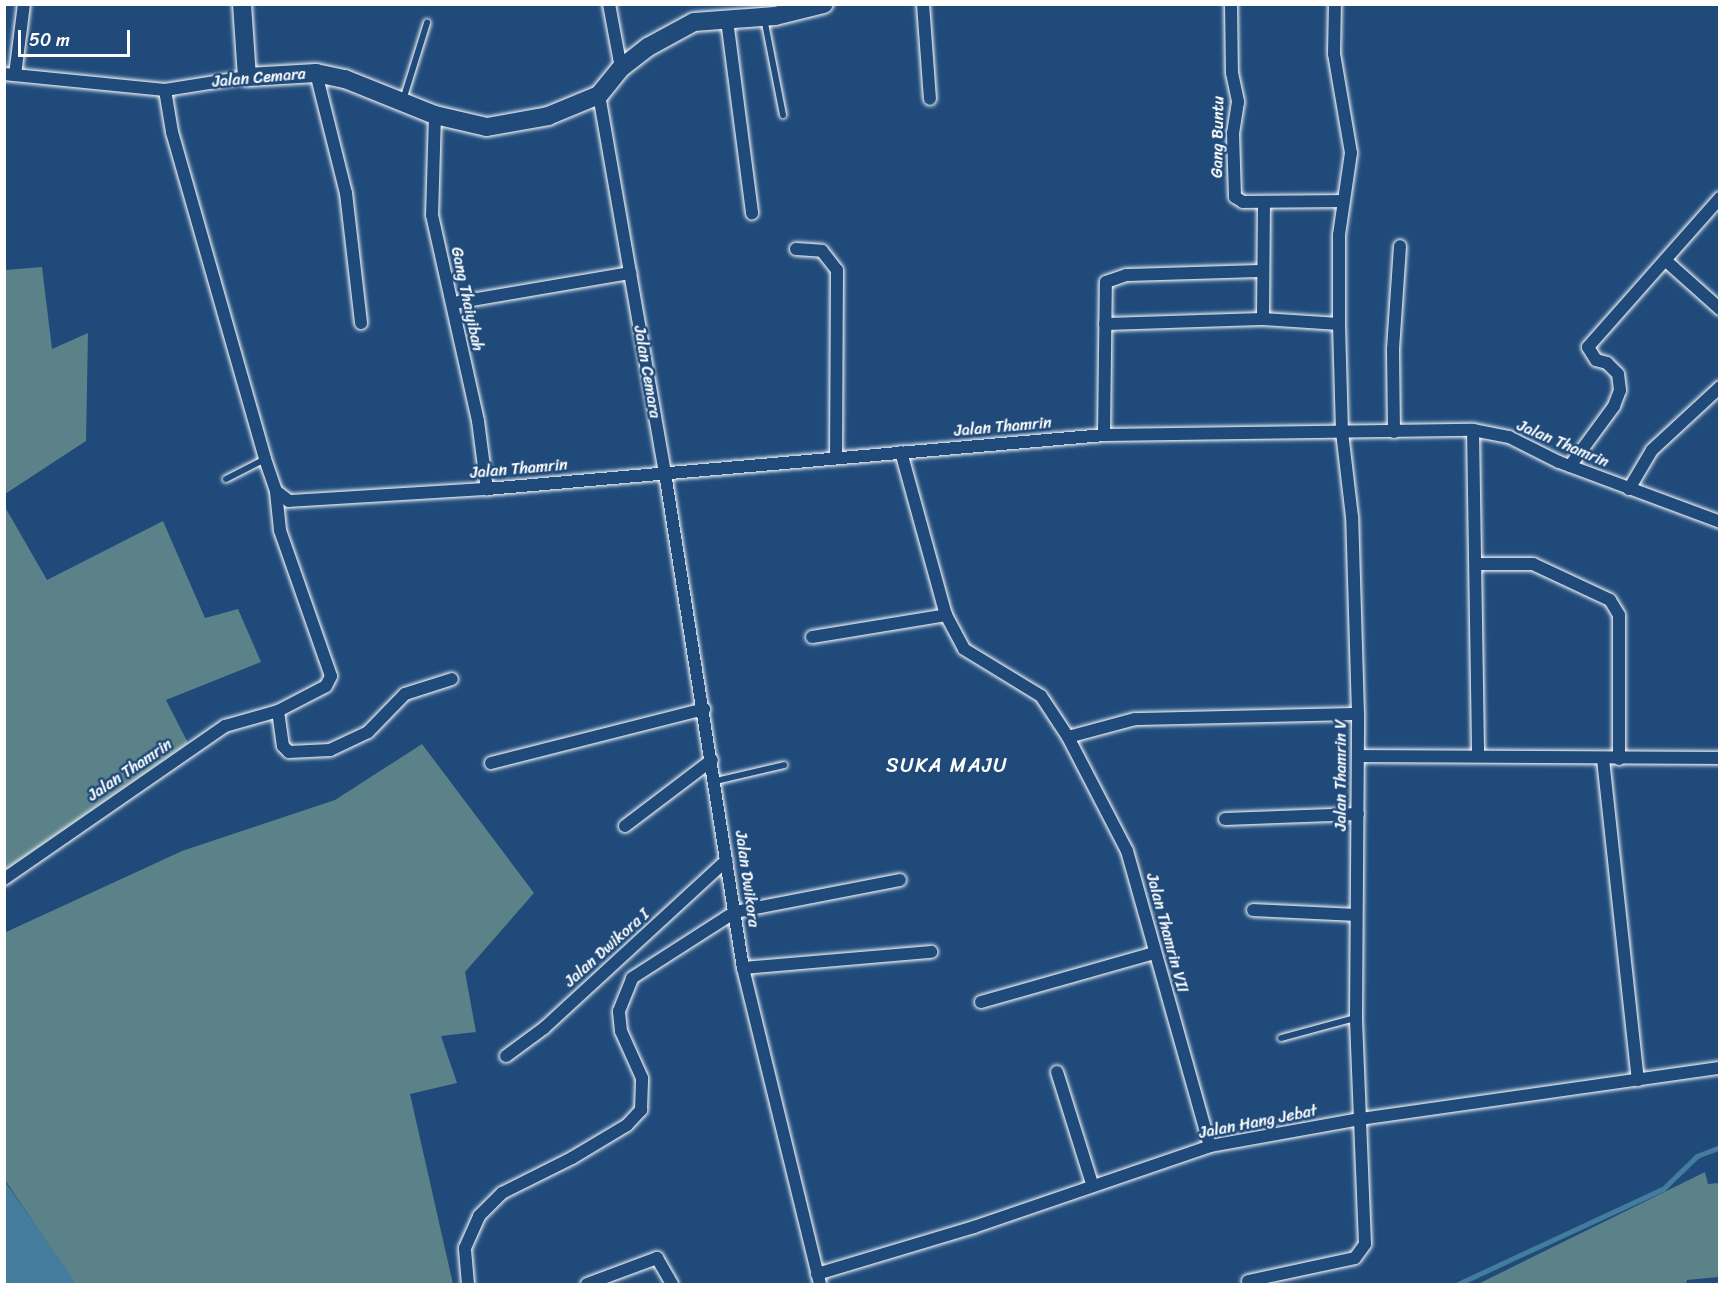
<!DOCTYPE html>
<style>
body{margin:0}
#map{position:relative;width:1724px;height:1289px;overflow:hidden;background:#1f4a7a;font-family:Sriracha,sans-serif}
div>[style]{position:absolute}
.green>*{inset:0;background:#5a8288}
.water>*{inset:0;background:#437c9d}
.stream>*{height:4.5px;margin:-2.25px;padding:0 2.25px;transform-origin:2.25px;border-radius:2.25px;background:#437c9d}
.roads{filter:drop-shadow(0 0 2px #fff) drop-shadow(0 0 2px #fff)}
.lane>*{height:6px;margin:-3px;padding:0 3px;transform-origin:3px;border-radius:3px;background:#1f4a7a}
.street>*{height:12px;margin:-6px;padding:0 6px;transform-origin:6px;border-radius:6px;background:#1f4a7a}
.secondary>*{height:18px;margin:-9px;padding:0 9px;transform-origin:9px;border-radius:9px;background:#1f4a7a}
span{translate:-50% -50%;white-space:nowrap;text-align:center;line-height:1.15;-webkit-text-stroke:5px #1f4a7a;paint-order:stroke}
.street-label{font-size:16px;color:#fff}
.quarter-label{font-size:20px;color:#fff;letter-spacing:1.5px}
.frame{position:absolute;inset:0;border:6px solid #fff;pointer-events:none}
.scale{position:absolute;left:18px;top:30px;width:112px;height:27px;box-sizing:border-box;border:3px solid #fff;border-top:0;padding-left:8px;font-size:18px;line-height:21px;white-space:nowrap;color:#fff;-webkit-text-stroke:4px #1f4a7a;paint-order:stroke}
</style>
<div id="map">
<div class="green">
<i style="clip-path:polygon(42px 267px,52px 349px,88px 333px,86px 441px,5px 494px,5px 270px)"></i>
<i style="clip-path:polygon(5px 507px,47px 580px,163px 521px,205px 618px,238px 609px,261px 662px,166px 700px,188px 743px,5px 870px)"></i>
<i style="clip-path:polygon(422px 744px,534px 893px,465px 972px,476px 1032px,441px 1036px,457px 1083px,410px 1094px,453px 1284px,75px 1284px,5px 1180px,4px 933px,182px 851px,335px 800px)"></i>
<i style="clip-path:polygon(1705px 1172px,1708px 1184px,1719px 1183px,1719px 1277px,1687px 1280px,1686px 1284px,1478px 1284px)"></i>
</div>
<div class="water">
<i style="clip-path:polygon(4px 1180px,69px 1273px,75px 1284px,5px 1284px)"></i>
</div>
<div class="stream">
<i style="left:1458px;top:1284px;width:226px;rotate:-24.9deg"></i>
<i style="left:1663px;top:1189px;width:47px;rotate:-44.1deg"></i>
<i style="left:1697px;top:1156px;width:25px;rotate:-21deg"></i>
</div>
<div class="roads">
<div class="lane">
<i style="left:764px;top:18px;width:99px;rotate:78.9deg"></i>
<i style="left:403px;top:100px;width:81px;rotate:-72.7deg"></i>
<i style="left:226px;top:479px;width:44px;rotate:-27.1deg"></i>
<i style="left:716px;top:781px;width:70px;rotate:-13.2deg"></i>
<i style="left:1281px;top:1038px;width:77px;rotate:-15.1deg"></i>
</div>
<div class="street">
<i style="left:609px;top:4px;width:65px;rotate:79.4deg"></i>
<i style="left:923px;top:4px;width:95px;rotate:85.8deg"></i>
<i style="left:1231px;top:4px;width:69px;rotate:89.2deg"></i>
<i style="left:1232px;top:73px;width:30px;rotate:78deg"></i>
<i style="left:1238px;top:102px;width:31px;rotate:99deg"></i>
<i style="left:1233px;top:133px;width:64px;rotate:88.2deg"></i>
<i style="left:1235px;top:197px;width:9px;rotate:32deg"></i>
<i style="left:1243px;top:202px;width:99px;rotate:-0.6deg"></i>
<i style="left:727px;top:20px;width:195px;rotate:82.6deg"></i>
<i style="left:316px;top:73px;width:124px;rotate:76deg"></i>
<i style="left:346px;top:193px;width:131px;rotate:83.4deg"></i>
<i style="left:4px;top:74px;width:162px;rotate:5.7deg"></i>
<i style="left:165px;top:90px;width:83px;rotate:-9deg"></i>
<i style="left:15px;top:75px;width:72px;rotate:-82.8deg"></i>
<i style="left:165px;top:90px;width:43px;rotate:80.5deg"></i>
<i style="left:172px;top:132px;width:340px;rotate:74.1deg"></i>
<i style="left:265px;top:459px;width:34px;rotate:71deg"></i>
<i style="left:276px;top:491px;width:16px;rotate:38deg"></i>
<i style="left:289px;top:501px;width:198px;rotate:-3.5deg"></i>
<i style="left:487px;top:489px;width:619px;rotate:-5deg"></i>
<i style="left:1104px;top:435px;width:369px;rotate:-0.8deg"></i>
<i style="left:1473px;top:430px;width:37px;rotate:11deg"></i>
<i style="left:1509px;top:437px;width:56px;rotate:26.6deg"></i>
<i style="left:1559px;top:462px;width:172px;rotate:20.4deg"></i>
<i style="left:599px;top:95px;width:384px;rotate:80.1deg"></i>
<i style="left:665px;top:473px;width:501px;rotate:81.05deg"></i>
<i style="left:743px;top:968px;width:325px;rotate:76.3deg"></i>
<i style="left:435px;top:115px;width:100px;rotate:91.7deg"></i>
<i style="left:432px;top:215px;width:211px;rotate:77.4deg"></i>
<i style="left:478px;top:421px;width:69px;rotate:82.5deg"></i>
<i style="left:1264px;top:202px;width:117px;rotate:90.5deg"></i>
<i style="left:1263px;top:319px;width:76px;rotate:3.8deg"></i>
<i style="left:796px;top:249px;width:26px;rotate:4deg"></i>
<i style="left:822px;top:251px;width:24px;rotate:52deg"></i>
<i style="left:837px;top:270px;width:188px;rotate:90.3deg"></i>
<i style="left:1665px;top:260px;width:74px;rotate:41.7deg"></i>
<i style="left:454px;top:303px;width:179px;rotate:-9.7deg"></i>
<i style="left:1105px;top:324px;width:158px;rotate:-1.8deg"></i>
<i style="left:1473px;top:430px;width:325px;rotate:89.1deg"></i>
<i style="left:1394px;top:432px;width:83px;rotate:-90.7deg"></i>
<i style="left:1393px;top:349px;width:103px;rotate:-86.1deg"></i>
<i style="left:1104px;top:435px;width:153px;rotate:-89.3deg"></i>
<i style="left:1106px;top:282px;width:21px;rotate:-19deg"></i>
<i style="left:1126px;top:275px;width:135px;rotate:-1.7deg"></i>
<i style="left:901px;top:452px;width:169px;rotate:74.6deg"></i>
<i style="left:946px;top:615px;width:38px;rotate:62deg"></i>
<i style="left:964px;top:649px;width:90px;rotate:31.4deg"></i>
<i style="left:1041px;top:696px;width:49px;rotate:56.6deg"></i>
<i style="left:1068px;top:737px;width:128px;rotate:62.6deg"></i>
<i style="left:1127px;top:851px;width:306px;rotate:74.3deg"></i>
<i style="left:1570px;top:466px;width:74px;rotate:-53.7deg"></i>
<i style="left:1614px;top:406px;width:17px;rotate:-69deg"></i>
<i style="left:1620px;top:390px;width:16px;rotate:-97deg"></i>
<i style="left:1618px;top:374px;width:16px;rotate:-135deg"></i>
<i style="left:1607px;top:363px;width:11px;rotate:-165deg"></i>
<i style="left:1596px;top:360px;width:15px;rotate:-122deg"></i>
<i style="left:1588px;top:347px;width:199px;rotate:-48.5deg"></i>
<i style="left:1629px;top:489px;width:45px;rotate:-59.5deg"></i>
<i style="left:1652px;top:450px;width:93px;rotate:-42.8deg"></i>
<i style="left:1476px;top:564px;width:57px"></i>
<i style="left:1533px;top:564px;width:85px;rotate:25.1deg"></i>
<i style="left:1610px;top:600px;width:17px;rotate:59deg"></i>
<i style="left:1619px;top:615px;width:144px;rotate:90deg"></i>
<i style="left:812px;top:637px;width:136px;rotate:-9.3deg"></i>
<i style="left:278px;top:711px;width:35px;rotate:82deg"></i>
<i style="left:283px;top:746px;width:8px;rotate:45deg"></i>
<i style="left:289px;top:752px;width:41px;rotate:-2.8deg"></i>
<i style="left:330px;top:750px;width:42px;rotate:-25.3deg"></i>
<i style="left:368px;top:732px;width:53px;rotate:-45.8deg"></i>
<i style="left:405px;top:694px;width:49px;rotate:-17.7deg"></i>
<i style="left:1068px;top:737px;width:69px;rotate:-15deg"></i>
<i style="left:1135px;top:719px;width:223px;rotate:-1.3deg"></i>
<i style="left:1359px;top:756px;width:361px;rotate:0.3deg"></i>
<i style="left:1603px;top:759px;width:323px;rotate:83.8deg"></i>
<i style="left:491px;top:763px;width:220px;rotate:-14.2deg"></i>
<i style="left:1225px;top:819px;width:133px;rotate:-2.2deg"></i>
<i style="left:625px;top:826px;width:109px;rotate:-37.2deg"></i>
<i style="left:4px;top:879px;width:269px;rotate:-34.7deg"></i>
<i style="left:225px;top:726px;width:55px;rotate:-15.8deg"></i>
<i style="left:278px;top:711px;width:54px;rotate:-27.5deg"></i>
<i style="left:326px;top:686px;width:11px;rotate:-63deg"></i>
<i style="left:331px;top:676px;width:155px;rotate:-109.3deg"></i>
<i style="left:280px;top:530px;width:39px;rotate:-96deg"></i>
<i style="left:1253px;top:910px;width:103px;rotate:2.8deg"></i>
<i style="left:743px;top:968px;width:189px;rotate:-4.9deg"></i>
<i style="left:981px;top:1002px;width:180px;rotate:-15.8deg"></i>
<i style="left:506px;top:1056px;width:47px;rotate:-36.4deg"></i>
<i style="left:544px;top:1028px;width:248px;rotate:-42.6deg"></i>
<i style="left:1057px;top:1072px;width:117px;rotate:72.6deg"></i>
<i style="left:817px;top:1274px;width:164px;rotate:-16.7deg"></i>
<i style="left:974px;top:1227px;width:250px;rotate:-18.9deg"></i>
<i style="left:1210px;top:1146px;width:152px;rotate:-10.2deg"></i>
<i style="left:1360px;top:1119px;width:364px;rotate:-8.1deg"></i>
<i style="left:1248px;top:1281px;width:109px;rotate:-12.1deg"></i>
<i style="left:1355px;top:1258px;width:17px;rotate:-54deg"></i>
<i style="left:1365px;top:1244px;width:226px;rotate:-92.3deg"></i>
<i style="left:1356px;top:1018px;width:304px;rotate:-89.6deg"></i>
<i style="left:1358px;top:714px;width:197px;rotate:-91.7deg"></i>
<i style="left:1352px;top:517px;width:86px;rotate:-96.7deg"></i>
<i style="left:1342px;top:432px;width:108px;rotate:-91.6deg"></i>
<i style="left:1339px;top:324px;width:89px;rotate:-90deg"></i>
<i style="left:1339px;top:235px;width:83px;rotate:-81.7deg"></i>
<i style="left:1351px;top:153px;width:100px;rotate:-99.7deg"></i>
<i style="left:1334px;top:54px;width:50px;rotate:-88.9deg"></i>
<i style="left:468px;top:1284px;width:36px;rotate:-95deg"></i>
<i style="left:465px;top:1248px;width:35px;rotate:-66deg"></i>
<i style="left:479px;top:1216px;width:33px;rotate:-45deg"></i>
<i style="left:502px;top:1193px;width:78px;rotate:-26.6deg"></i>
<i style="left:572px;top:1158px;width:64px;rotate:-31deg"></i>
<i style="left:627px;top:1125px;width:21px;rotate:-47deg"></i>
<i style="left:641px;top:1110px;width:32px;rotate:-88deg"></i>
<i style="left:642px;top:1078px;width:51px;rotate:-114.1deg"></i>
<i style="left:621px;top:1031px;width:20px;rotate:-96deg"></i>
<i style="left:619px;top:1011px;width:35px;rotate:-68deg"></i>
<i style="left:632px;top:978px;width:122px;rotate:-32.7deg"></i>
<i style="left:735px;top:912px;width:168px;rotate:-11deg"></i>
<i style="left:587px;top:1284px;width:75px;rotate:-20.4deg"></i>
<i style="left:657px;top:1258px;width:30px;rotate:60deg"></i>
</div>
<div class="secondary">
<i style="left:242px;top:4px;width:73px;rotate:86.1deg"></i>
<i style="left:247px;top:77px;width:69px;rotate:-3.3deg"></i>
<i style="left:316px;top:73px;width:30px;rotate:12deg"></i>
<i style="left:345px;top:79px;width:97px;rotate:21.8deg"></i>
<i style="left:435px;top:115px;width:53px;rotate:13deg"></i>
<i style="left:487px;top:127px;width:62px;rotate:-10.2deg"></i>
<i style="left:548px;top:116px;width:55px;rotate:-22.4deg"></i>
<i style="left:599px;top:95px;width:35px;rotate:-51deg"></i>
<i style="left:621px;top:68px;width:34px;rotate:-38deg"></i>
<i style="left:648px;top:47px;width:52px;rotate:-28.5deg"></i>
<i style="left:694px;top:22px;width:81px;rotate:-4.2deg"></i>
<i style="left:775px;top:16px;width:50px;rotate:-13.8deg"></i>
</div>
</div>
<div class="street-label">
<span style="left:259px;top:78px;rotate:-5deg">Jalan Cemara</span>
<span style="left:1218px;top:137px;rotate:-89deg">Gang Buntu</span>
<span style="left:467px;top:299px;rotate:78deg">Gang Thaiyibah</span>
<span style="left:647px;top:372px;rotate:80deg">Jalan Cemara</span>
<span style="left:1003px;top:427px;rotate:-5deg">Jalan Thamrin</span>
<span style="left:1563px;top:444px;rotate:23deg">Jalan Thamrin</span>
<span style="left:519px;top:469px;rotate:-5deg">Jalan Thamrin</span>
<span style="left:130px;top:770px;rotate:-34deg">Jalan Thamrin</span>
<span style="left:1341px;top:775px;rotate:-90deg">Jalan Thamrin V</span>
<span style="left:747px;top:879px;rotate:82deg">Jalan Dwikora</span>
<span style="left:1167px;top:933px;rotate:75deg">Jalan Thamrin VII</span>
<span style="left:607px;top:948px;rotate:-42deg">Jalan Dwikora I</span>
<span style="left:1258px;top:1122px;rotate:-11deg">Jalan Hang Jebat</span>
</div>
<div class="quarter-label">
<span style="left:947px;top:765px">SUKA MAJU</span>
</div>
<div class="frame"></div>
<div class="scale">50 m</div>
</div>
